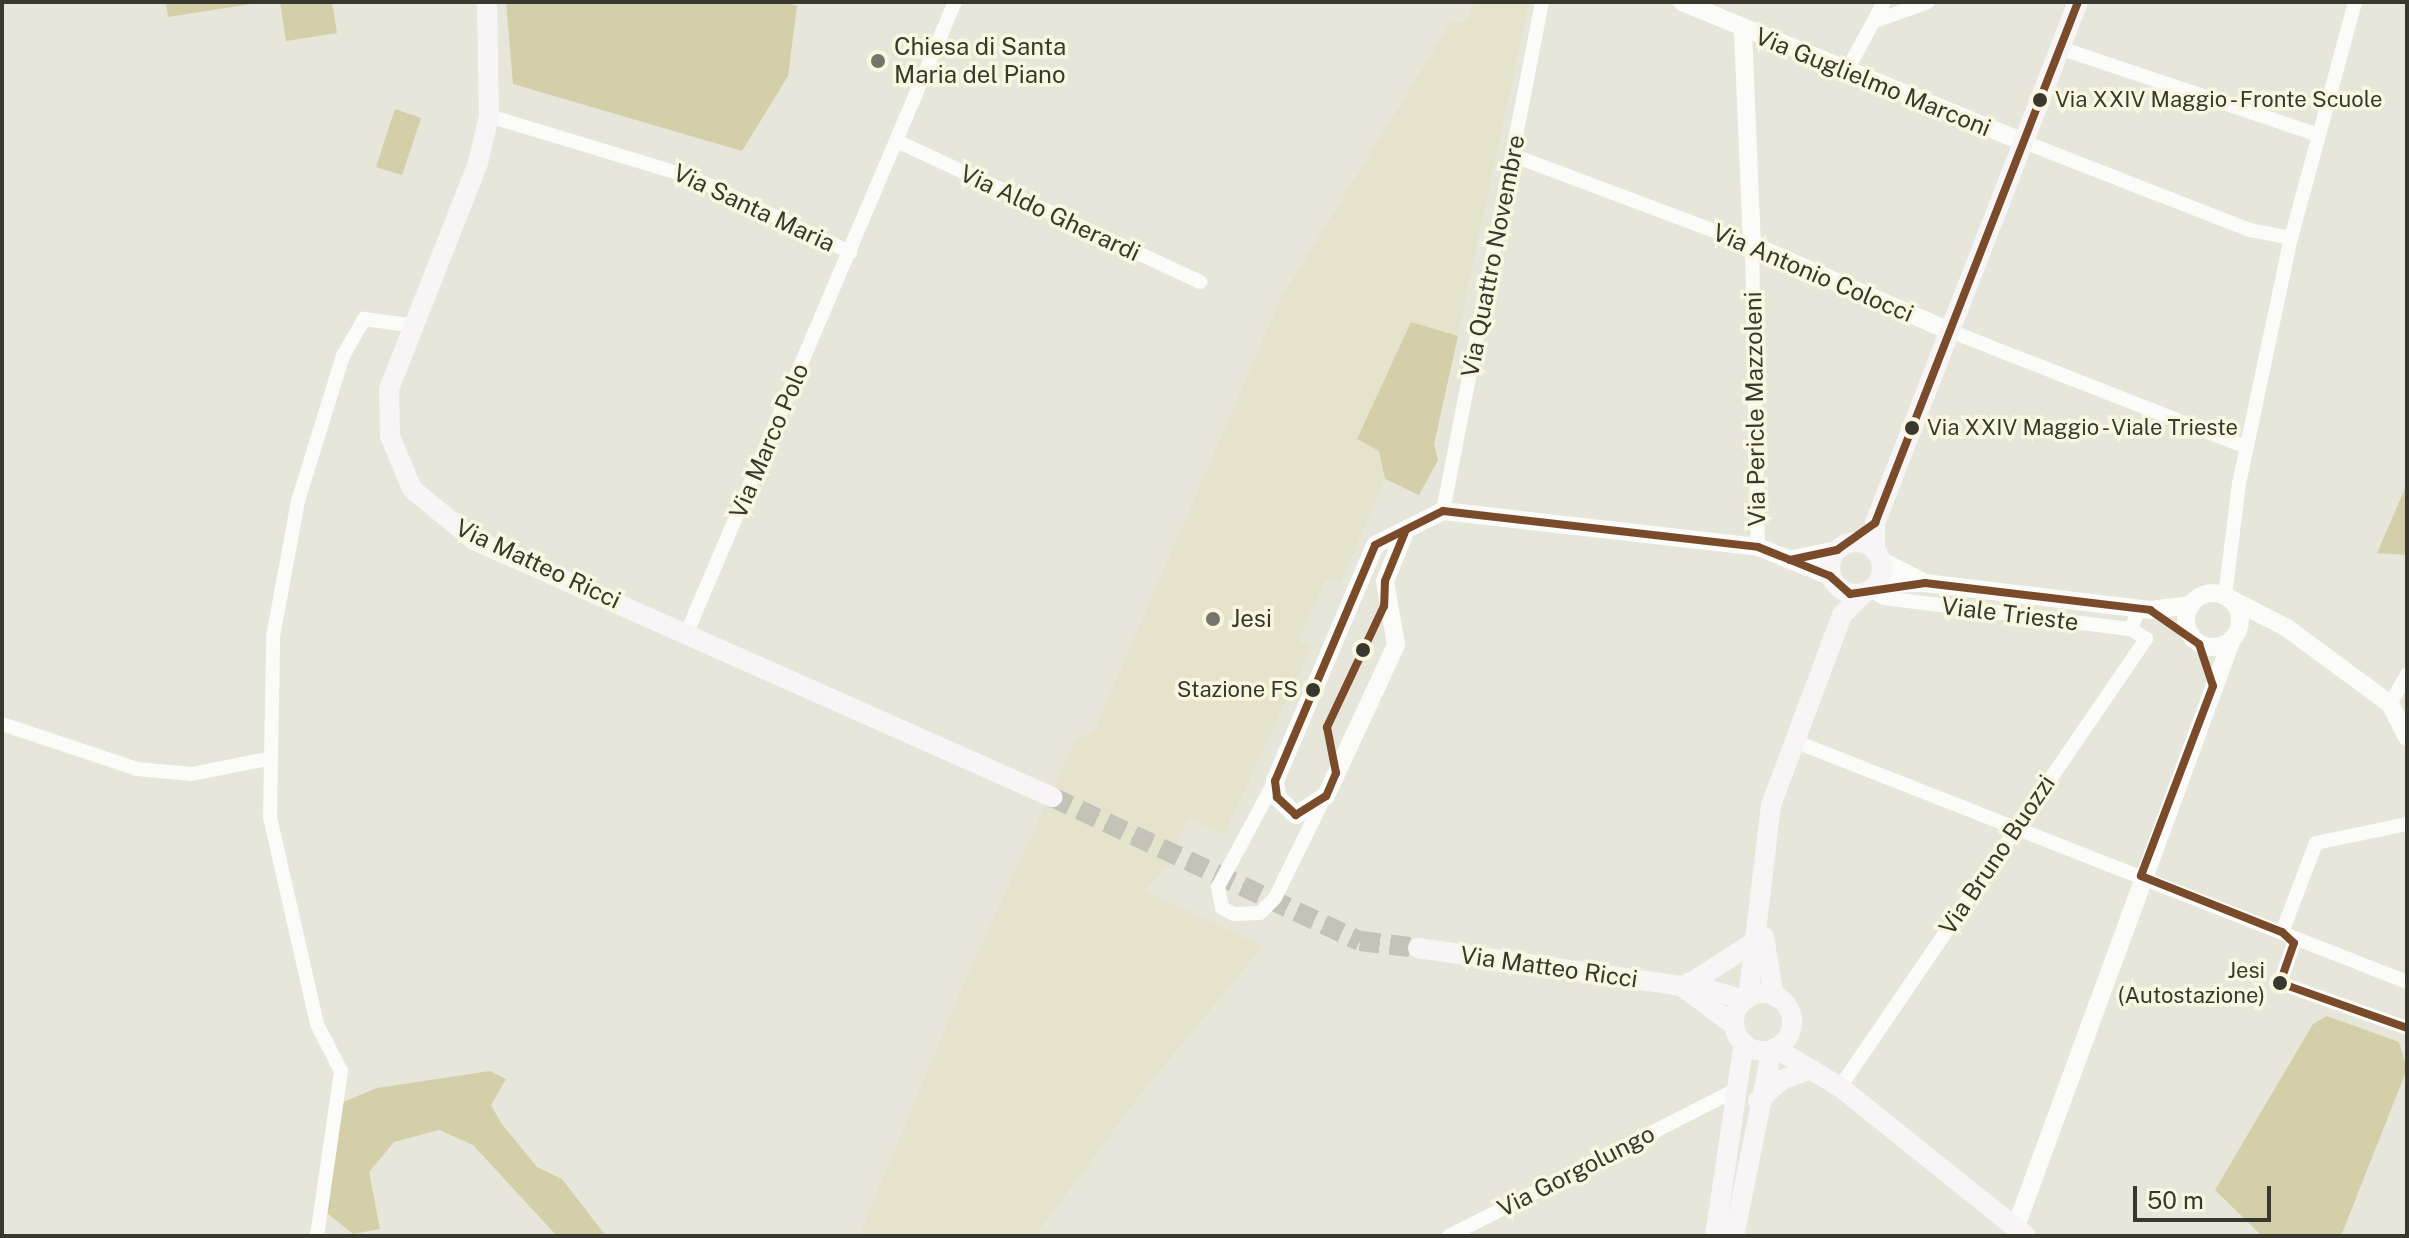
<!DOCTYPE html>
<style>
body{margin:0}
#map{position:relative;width:2409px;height:1238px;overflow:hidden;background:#e7e6da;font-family:"Public Sans",sans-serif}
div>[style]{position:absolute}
.built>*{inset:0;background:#e6e3cd}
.green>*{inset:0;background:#d4cfa8}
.secondary-tunnel>*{height:20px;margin-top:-10px;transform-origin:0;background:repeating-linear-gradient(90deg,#c4c3b8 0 20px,transparent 0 30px)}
.minor>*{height:14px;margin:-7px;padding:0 7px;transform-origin:7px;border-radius:7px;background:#fbfbf9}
.tertiary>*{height:18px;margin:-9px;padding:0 9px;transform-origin:9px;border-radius:9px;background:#fbfbf9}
.tertiary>.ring{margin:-9px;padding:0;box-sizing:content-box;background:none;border:18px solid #fbfbf9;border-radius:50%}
.secondary>*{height:20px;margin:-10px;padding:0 10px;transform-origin:10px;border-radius:10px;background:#f8f5f6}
.secondary>.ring{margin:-10px;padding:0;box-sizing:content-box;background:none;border:20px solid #f8f5f6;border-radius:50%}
.bus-1>*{height:8px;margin:-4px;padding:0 4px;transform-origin:4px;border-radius:4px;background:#7a4b2a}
.dots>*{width:22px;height:22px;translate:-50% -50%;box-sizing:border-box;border:4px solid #faf7e1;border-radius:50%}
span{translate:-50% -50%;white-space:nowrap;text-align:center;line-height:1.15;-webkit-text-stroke:7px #faf7e1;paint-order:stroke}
.bus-label{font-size:22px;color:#39382f}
.left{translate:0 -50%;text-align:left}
.right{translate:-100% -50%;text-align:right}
.poi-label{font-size:24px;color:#39382f}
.street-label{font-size:24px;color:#39382f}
.frame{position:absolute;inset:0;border:4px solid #39382f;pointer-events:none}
.scale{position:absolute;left:2133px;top:1186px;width:138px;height:36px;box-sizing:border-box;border:4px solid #39382f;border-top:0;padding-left:10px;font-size:24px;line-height:28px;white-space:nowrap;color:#39382f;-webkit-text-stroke:6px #faf7e1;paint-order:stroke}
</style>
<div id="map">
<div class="built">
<i style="clip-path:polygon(1475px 2px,1529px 2px,1434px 444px,1438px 460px,1419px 495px,1385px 479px,1340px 583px,1327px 578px,1298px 640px,1311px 647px,1224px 834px,1189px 818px,1165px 869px,1145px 891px,1263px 946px,1139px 1096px,1035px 1236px,859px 1236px,966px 978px,1075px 741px,1095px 729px,1280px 300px,1451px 22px,1466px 22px)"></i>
</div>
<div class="green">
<i style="clip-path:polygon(166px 2px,264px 2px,168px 17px)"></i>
<i style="clip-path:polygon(280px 2px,332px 2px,337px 33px,286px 41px)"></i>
<i style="clip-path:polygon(506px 2px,783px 2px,797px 6px,788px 76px,742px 151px,513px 84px)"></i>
<i style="clip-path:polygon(395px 109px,421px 118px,402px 175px,376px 167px)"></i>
<i style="clip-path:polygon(1411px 322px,1458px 336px,1434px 444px,1438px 460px,1419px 495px,1385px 479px,1379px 451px,1357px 439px)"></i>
<i style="clip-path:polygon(2407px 484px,2407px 555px,2377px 553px)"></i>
<i style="clip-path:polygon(2327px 1016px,2399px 1042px,2407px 1069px,2341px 1236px,2262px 1236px,2215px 1190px,2313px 1024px)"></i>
<i style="clip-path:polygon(490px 1071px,506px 1079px,491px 1105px,501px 1123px,537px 1167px,562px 1179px,606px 1236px,557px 1236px,473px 1145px,439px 1130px,394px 1142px,369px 1172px,380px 1229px,353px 1234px,327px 1213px,343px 1102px,377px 1088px)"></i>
</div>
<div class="secondary-tunnel">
<i style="left:1052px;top:797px;width:340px;rotate:25.1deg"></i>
<i style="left:1360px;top:941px;width:58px;rotate:6.9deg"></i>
</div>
<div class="minor">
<i style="left:1878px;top:20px;width:53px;rotate:-19.8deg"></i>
<i style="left:2060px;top:48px;width:272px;rotate:18.6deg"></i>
<i style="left:1847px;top:70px;width:77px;rotate:-61.4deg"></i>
<i style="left:489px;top:116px;width:214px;rotate:16.8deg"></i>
<i style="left:694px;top:178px;width:173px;rotate:25.4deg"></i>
<i style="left:2024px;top:142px;width:243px;rotate:21.3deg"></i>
<i style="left:2250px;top:230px;width:42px;rotate:11deg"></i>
<i style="left:901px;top:143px;width:330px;rotate:24.9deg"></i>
<i style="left:1512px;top:155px;width:256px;rotate:20.6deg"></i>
<i style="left:1752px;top:245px;width:302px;rotate:88.9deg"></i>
<i style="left:1950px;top:331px;width:318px;rotate:21.4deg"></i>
<i style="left:1443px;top:511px;width:519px;rotate:-78.99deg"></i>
<i style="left:1870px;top:590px;width:16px;rotate:30deg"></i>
<i style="left:1884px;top:598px;width:249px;rotate:7.2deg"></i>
<i style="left:2131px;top:629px;width:22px;rotate:-68deg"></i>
<i style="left:2225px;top:596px;width:113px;rotate:-82.9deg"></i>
<i style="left:2239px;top:484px;width:251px;rotate:-78.1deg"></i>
<i style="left:2291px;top:238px;width:245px;rotate:-74.8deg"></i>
<i style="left:688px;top:630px;width:682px;rotate:-66.97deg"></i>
<i style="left:2390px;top:704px;width:34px;rotate:-60deg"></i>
<i style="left:2px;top:724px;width:142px;rotate:18.4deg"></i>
<i style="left:137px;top:769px;width:55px;rotate:5.2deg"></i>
<i style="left:192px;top:774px;width:76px;rotate:-11.3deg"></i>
<i style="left:1794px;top:741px;width:659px;rotate:21.46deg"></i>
<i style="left:1275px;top:781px;width:120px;rotate:118.3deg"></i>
<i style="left:1218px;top:887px;width:21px;rotate:79deg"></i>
<i style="left:1222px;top:908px;width:13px;rotate:27deg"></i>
<i style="left:1234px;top:914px;width:26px;rotate:-2deg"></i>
<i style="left:1260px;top:913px;width:21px;rotate:-45deg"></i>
<i style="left:1275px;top:898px;width:111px;rotate:-63.9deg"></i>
<i style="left:2282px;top:932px;width:95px;rotate:-69.1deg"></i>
<i style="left:2316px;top:843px;width:93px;rotate:-11.8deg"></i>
<i style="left:2294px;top:943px;width:42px;rotate:109.3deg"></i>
<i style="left:2280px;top:983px;width:135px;rotate:19.5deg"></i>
<i style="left:1840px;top:1087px;width:543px;rotate:-55.67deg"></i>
<i style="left:2146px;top:639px;width:18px;rotate:-146deg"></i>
<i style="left:317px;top:1236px;width:167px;rotate:-81.7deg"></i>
<i style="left:341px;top:1071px;width:53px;rotate:-117.1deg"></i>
<i style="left:317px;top:1024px;width:212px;rotate:-102.8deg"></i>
<i style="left:270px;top:817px;width:180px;rotate:-89deg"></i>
<i style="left:273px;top:637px;width:138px;rotate:-79.6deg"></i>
<i style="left:298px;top:501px;width:152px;rotate:-72.8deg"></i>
<i style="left:343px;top:356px;width:43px;rotate:-60.4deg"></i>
<i style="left:364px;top:319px;width:45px;rotate:7.6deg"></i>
<i style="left:1449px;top:1236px;width:326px;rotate:-27deg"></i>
</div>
<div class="tertiary">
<i style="left:1682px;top:2px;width:370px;rotate:22.3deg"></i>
<i style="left:1743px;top:31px;width:214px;rotate:87.6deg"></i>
<i style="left:1752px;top:245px;width:216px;rotate:23.5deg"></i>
<i style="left:1405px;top:532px;width:53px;rotate:112.2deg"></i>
<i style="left:1385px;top:581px;width:65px;rotate:80.2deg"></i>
<i style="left:1396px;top:645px;width:166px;rotate:114.9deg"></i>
<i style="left:1326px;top:796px;width:36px;rotate:148deg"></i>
<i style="left:1296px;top:815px;width:26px;rotate:-137deg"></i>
<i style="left:1277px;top:797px;width:16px;rotate:-97deg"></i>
<i style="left:1275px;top:781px;width:256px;rotate:-67deg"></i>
<i style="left:1375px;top:545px;width:76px;rotate:-26.6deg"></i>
<i style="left:1443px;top:511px;width:317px;rotate:6.5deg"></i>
<i style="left:1758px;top:547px;width:78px;rotate:21.9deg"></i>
<i style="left:1793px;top:559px;width:45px;rotate:-11.6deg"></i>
<i style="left:1880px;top:560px;width:51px;rotate:27.1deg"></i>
<i style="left:1876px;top:584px;width:49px;rotate:-1.2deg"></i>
<i style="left:1925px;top:583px;width:227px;rotate:6.8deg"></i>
<i style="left:2150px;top:610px;width:41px;rotate:-7deg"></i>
<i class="ring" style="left:2186px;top:593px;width:36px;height:36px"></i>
<i style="left:2225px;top:596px;width:70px;rotate:27.3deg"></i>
<i style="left:2287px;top:628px;width:128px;rotate:36.4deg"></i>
<i style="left:2390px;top:704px;width:37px;rotate:63deg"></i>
<i style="left:2015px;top:1229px;width:629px;rotate:-69.81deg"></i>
</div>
<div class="secondary">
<i style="left:487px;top:2px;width:114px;rotate:89deg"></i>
<i style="left:489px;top:116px;width:48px;rotate:103.2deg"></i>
<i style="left:478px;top:163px;width:243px;rotate:111.5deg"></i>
<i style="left:389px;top:389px;width:47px;rotate:88.8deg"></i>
<i style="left:390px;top:436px;width:57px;rotate:67.5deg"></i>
<i style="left:412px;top:489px;width:80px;rotate:39.4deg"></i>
<i style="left:474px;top:540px;width:633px;rotate:23.97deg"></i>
<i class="ring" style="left:1830px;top:542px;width:32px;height:32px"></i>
<i style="left:1875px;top:551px;width:28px;rotate:-90deg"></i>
<i style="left:1875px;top:523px;width:559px;rotate:-68.71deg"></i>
<i style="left:1764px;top:937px;width:60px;rotate:80.4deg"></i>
<i style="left:1418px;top:948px;width:266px;rotate:8.2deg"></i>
<i style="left:1681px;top:986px;width:66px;rotate:36.3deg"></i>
<i style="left:1694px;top:981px;width:75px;rotate:-33.1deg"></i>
<i style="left:1688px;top:983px;width:59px;rotate:16.9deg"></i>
<i class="ring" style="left:1734px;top:993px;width:38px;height:38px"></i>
<i style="left:1748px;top:998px;width:194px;rotate:-83.2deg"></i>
<i style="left:1771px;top:805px;width:203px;rotate:-69.5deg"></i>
<i style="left:1842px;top:615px;width:31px;rotate:-45deg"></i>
<i style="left:1775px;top:1048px;width:76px;rotate:31deg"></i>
<i style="left:1840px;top:1087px;width:238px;rotate:38.7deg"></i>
<i style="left:1758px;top:1101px;width:31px;rotate:-42deg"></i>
<i style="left:1781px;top:1080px;width:32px;rotate:-20deg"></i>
<i style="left:1715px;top:1236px;width:195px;rotate:-81.5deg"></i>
<i style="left:1734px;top:1236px;width:190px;rotate:-78.5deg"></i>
</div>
<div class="bus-1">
<i style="left:1405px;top:532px;width:53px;rotate:112.2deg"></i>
<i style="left:1385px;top:581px;width:25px;rotate:92deg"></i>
<i style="left:1384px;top:606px;width:134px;rotate:115.2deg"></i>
<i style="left:1327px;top:727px;width:47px;rotate:78.9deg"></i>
<i style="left:1336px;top:773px;width:25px;rotate:113deg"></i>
<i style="left:1326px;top:796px;width:36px;rotate:148deg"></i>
<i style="left:1296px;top:815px;width:26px;rotate:-137deg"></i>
<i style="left:1277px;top:797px;width:16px;rotate:-97deg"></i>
<i style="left:1275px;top:781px;width:256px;rotate:-67deg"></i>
<i style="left:1375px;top:545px;width:76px;rotate:-26.6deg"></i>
<i style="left:1443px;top:511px;width:317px;rotate:6.5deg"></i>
<i style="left:1758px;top:547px;width:78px;rotate:21.9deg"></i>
<i style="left:1830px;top:576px;width:27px;rotate:42deg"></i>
<i style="left:1850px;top:594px;width:76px;rotate:-8.3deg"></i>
<i style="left:1925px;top:583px;width:227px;rotate:6.8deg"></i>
<i style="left:2150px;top:610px;width:60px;rotate:34.8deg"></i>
<i style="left:2199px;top:644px;width:44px;rotate:71.6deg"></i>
<i style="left:2213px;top:686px;width:203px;rotate:110.8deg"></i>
<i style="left:2141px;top:876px;width:152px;rotate:21.7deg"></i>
<i style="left:2282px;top:932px;width:16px;rotate:43deg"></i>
<i style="left:2294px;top:943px;width:42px;rotate:109.3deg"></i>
<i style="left:2280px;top:983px;width:135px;rotate:19.5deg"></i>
<i style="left:1790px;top:560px;width:48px;rotate:-12deg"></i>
<i style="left:1837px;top:550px;width:47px;rotate:-35.4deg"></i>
<i style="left:1875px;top:523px;width:559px;rotate:-68.71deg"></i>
</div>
<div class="dots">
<i style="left:878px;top:61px;background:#76756b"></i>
<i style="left:2040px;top:100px;background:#39382f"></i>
<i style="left:1912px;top:428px;background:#39382f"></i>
<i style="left:1213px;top:619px;background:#76756b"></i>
<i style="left:1363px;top:650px;background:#39382f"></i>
<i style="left:1313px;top:690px;background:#39382f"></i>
<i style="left:2280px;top:983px;background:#39382f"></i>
</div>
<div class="bus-label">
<span class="left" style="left:2055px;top:100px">Via XXIV Maggio - Fronte Scuole</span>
<span class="left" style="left:1927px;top:428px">Via XXIV Maggio - Viale Trieste</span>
<span class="right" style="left:1298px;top:690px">Stazione FS</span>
<span class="right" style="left:2265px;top:983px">Jesi<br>(Autostazione)</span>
</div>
<div class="poi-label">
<span class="left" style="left:894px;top:61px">Chiesa di Santa<br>Maria del Piano</span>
<span class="left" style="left:1231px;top:619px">Jesi</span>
</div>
<div class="street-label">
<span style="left:1873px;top:82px;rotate:22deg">Via Guglielmo Marconi</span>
<span style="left:754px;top:208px;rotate:25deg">Via Santa Maria</span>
<span style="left:1050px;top:213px;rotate:25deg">Via Aldo Gherardi</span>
<span style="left:1493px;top:256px;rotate:-79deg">Via Quattro Novembre</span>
<span style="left:1813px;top:273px;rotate:23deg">Via Antonio Colocci</span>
<span style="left:1755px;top:409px;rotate:-91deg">Via Pericle Mazzoleni</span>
<span style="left:769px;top:441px;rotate:-67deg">Via Marco Polo</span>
<span style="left:538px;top:564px;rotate:25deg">Via Matteo Ricci</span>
<span style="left:2010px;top:614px;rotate:7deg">Viale Trieste</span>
<span style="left:1997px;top:855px;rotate:-56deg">Via Bruno Buozzi</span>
<span style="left:1549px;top:967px;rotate:8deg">Via Matteo Ricci</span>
<span style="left:1576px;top:1171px;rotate:-27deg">Via Gorgolungo</span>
</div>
<div class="frame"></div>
<div class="scale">50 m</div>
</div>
